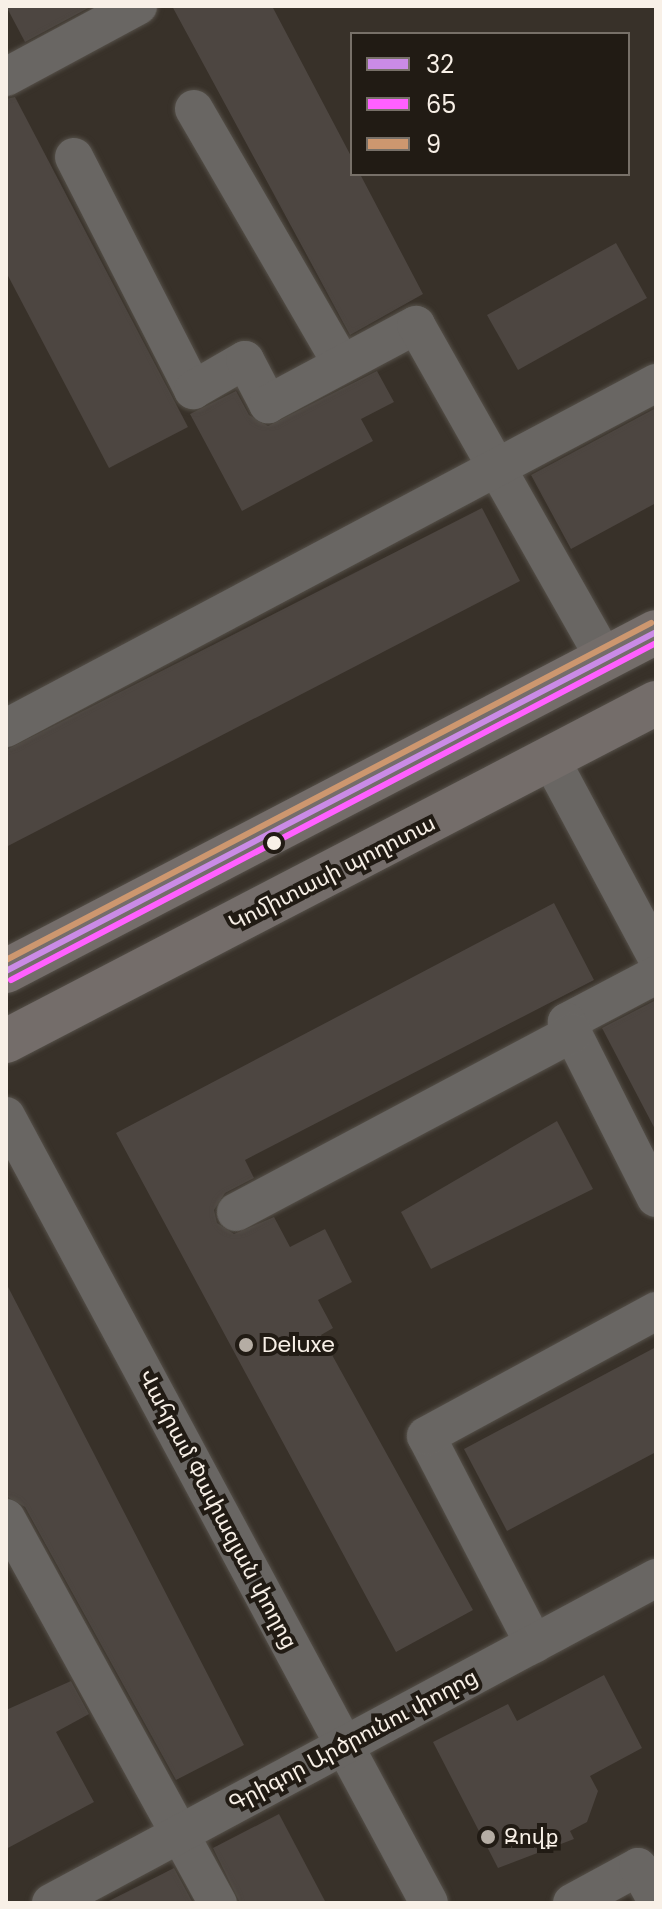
<!DOCTYPE html>
<meta charset="utf-8">
<style>
body{margin:0}
#map{position:relative;width:662px;height:1909px;overflow:hidden;background:#383129;font-family:Poppins,"Noto Sans Armenian",sans-serif}
div>[style]{position:absolute}
.building>*{inset:0;background:#4d4641}
.roads{filter:drop-shadow(0 0 2px #555049) drop-shadow(0 0 2px #555049)}
.minor>*{height:38px;margin:-19px;padding:0 19px;transform-origin:19px;border-radius:19px;background:#696663}
.major>*{height:44px;margin:-22px;padding:0 22px;transform-origin:22px;border-radius:22px;background:#746d6a}
.bus-1>*{height:6px;margin:-3px;padding:0 3px;transform-origin:3px;border-radius:3px;background:#ca8be6}
.bus-2>*{height:6px;margin:-3px;padding:0 3px;transform-origin:3px;border-radius:3px;background:#ff60ff}
.bus-3>*{height:6px;margin:-3px;padding:0 3px;transform-origin:3px;border-radius:3px;background:#cd976f}
.dots>*{width:22px;height:22px;translate:-50% -50%;box-sizing:border-box;border:4px solid #211b14;border-radius:50%}
span{translate:-50% -50%;white-space:nowrap;text-align:center;line-height:1.15;-webkit-text-stroke:8px #211b14;paint-order:stroke}
.street-label{font-size:22px;color:#f8f0e7}
.poi-label{font-size:22px;color:#f8f0e7}
.left{translate:0 -50%;text-align:left}
.frame{position:absolute;inset:0;border:8px solid #f8f0e7;pointer-events:none}
.legend{position:absolute;left:350px;top:32px;width:280px;height:144px;box-sizing:border-box;background:#211b14;border:2px solid #777068;margin:0;padding:10px 14px;list-style:none;font-size:24px;color:#f8f0e7}
.legend li{display:flex;align-items:center;gap:16px;height:40px}
.legend b{width:40px;border:2px solid #777068}
</style>
<div id="map">
<div class="building">
<i style="clip-path:polygon(6px 6px,92px 6px,25px 42px)"></i>
<i style="clip-path:polygon(172px 6px,272px 6px,352px 158px,352px 174px,360px 174px,423px 294px,350px 335px)"></i>
<i style="clip-path:polygon(15px 97px,188px 427px,109px 468px,6px 272px,6px 99px)"></i>
<i style="clip-path:polygon(616px 243px,647px 298px,518px 370px,487px 315px)"></i>
<i style="clip-path:polygon(377px 371px,394px 402px,361px 419px,373px 441px,242px 511px,190px 414px,236px 391px,249px 415px,268px 426px)"></i>
<i style="clip-path:polygon(656px 408px,656px 503px,571px 549px,531px 475px)"></i>
<i style="clip-path:polygon(482px 508px,520px 581px,6px 847px,6px 750px)"></i>
<i style="clip-path:polygon(554px 903px,594px 980px,245px 1160px,254px 1178px,225px 1193px,214px 1210px,217px 1223px,234px 1234px,274px 1217px,290px 1247px,325px 1229px,352px 1282px,318px 1300px,333px 1328px,321px 1335px,473px 1610px,396px 1652px,116px 1133px)"></i>
<i style="clip-path:polygon(656px 1000px,656px 1131px,602px 1028px)"></i>
<i style="clip-path:polygon(557px 1121px,593px 1189px,431px 1269px,401px 1212px)"></i>
<i style="clip-path:polygon(6px 1283px,244px 1745px,176px 1780px,25px 1507px,6px 1496px)"></i>
<i style="clip-path:polygon(656px 1347px,656px 1452px,507px 1531px,464px 1449px)"></i>
<i style="clip-path:polygon(604px 1675px,642px 1748px,590px 1776px,598px 1791px,587px 1822px,570px 1831px,574px 1839px,498px 1868px,433px 1742px,508px 1704px,517px 1721px)"></i>
<i style="clip-path:polygon(71px 1681px,89px 1714px,56px 1732px,94px 1802px,6px 1849px,6px 1710px)"></i>
<i style="clip-path:polygon(279px 1814px,326px 1903px,240px 1903px,213px 1848px)"></i>
<i style="clip-path:polygon(174px 1868px,193px 1903px,105px 1903px)"></i>
</div>
<div class="roads">
<div class="minor">
<i style="left:6px;top:77px;width:150px;rotate:-28.3deg"></i>
<i style="left:194px;top:109px;width:293px;rotate:59.9deg"></i>
<i style="left:74px;top:157px;width:262px;rotate:62.9deg"></i>
<i style="left:193px;top:390px;width:60px;rotate:-30deg"></i>
<i style="left:245px;top:360px;width:50px;rotate:62.4deg"></i>
<i style="left:268px;top:404px;width:168px;rotate:-28.1deg"></i>
<i style="left:416px;top:325px;width:384px;rotate:60.5deg"></i>
<i style="left:6px;top:728px;width:736px;rotate:-27.96deg"></i>
<i style="left:551px;top:760px;width:222px;rotate:61.8deg"></i>
<i style="left:656px;top:975px;width:101px;rotate:152.2deg"></i>
<i style="left:567px;top:1022px;width:197px;rotate:63.2deg"></i>
<i style="left:6px;top:1116px;width:893px;rotate:61.74deg"></i>
<i style="left:236px;top:1212px;width:382px;rotate:-28deg"></i>
<i style="left:6px;top:1518px;width:440px;rotate:61.2deg"></i>
<i style="left:534px;top:1644px;width:234px;rotate:-117.4deg"></i>
<i style="left:426px;top:1436px;width:262px;rotate:-28.5deg"></i>
<i style="left:51px;top:1903px;width:687px;rotate:-28.24deg"></i>
<i style="left:572px;top:1903px;width:75px;rotate:-28.6deg"></i>
<i style="left:638px;top:1867px;width:37px;rotate:61deg"></i>
</div>
<div class="major">
<i style="left:6px;top:971px;width:733px;rotate:-27.54deg"></i>
<i style="left:6px;top:1041px;width:733px;rotate:-27.47deg"></i>
</div>
</div>
<div class="bus-1">
<i style="left:6px;top:971px;width:733px;rotate:-27.54deg"></i>
</div>
<div class="bus-2">
<i style="left:11px;top:980px;width:728px;rotate:-27.59deg"></i>
</div>
<div class="bus-3">
<i style="left:6px;top:960px;width:728px;rotate:-27.59deg"></i>
</div>
<div class="dots">
<i style="left:274px;top:843px;background:#f8f0e7"></i>
<i style="left:246px;top:1345px;background:#b5ada4"></i>
<i style="left:488px;top:1837px;background:#b5ada4"></i>
</div>
<div class="street-label">
<span style="left:332px;top:873px;rotate:-27deg">Կոմիտասի պողոտա</span>
<span style="left:218px;top:1509px;rotate:62deg">Վահրամ Փափազյան փողոց</span>
<span style="left:353px;top:1740px;rotate:-28deg">Գրիգոր Արծրունու փողոց</span>
</div>
<div class="poi-label">
<span class="left" style="left:262px;top:1345px">Deluxe</span>
<span class="left" style="left:504px;top:1837px">Զովք</span>
</div>
<div class="frame"></div>
<ul class="legend">
<li><b style="height:10px;background:#ca8be6"></b>32</li>
<li><b style="height:10px;background:#ff60ff"></b>65</li>
<li><b style="height:10px;background:#cd976f"></b>9</li>
</ul>
</div>
